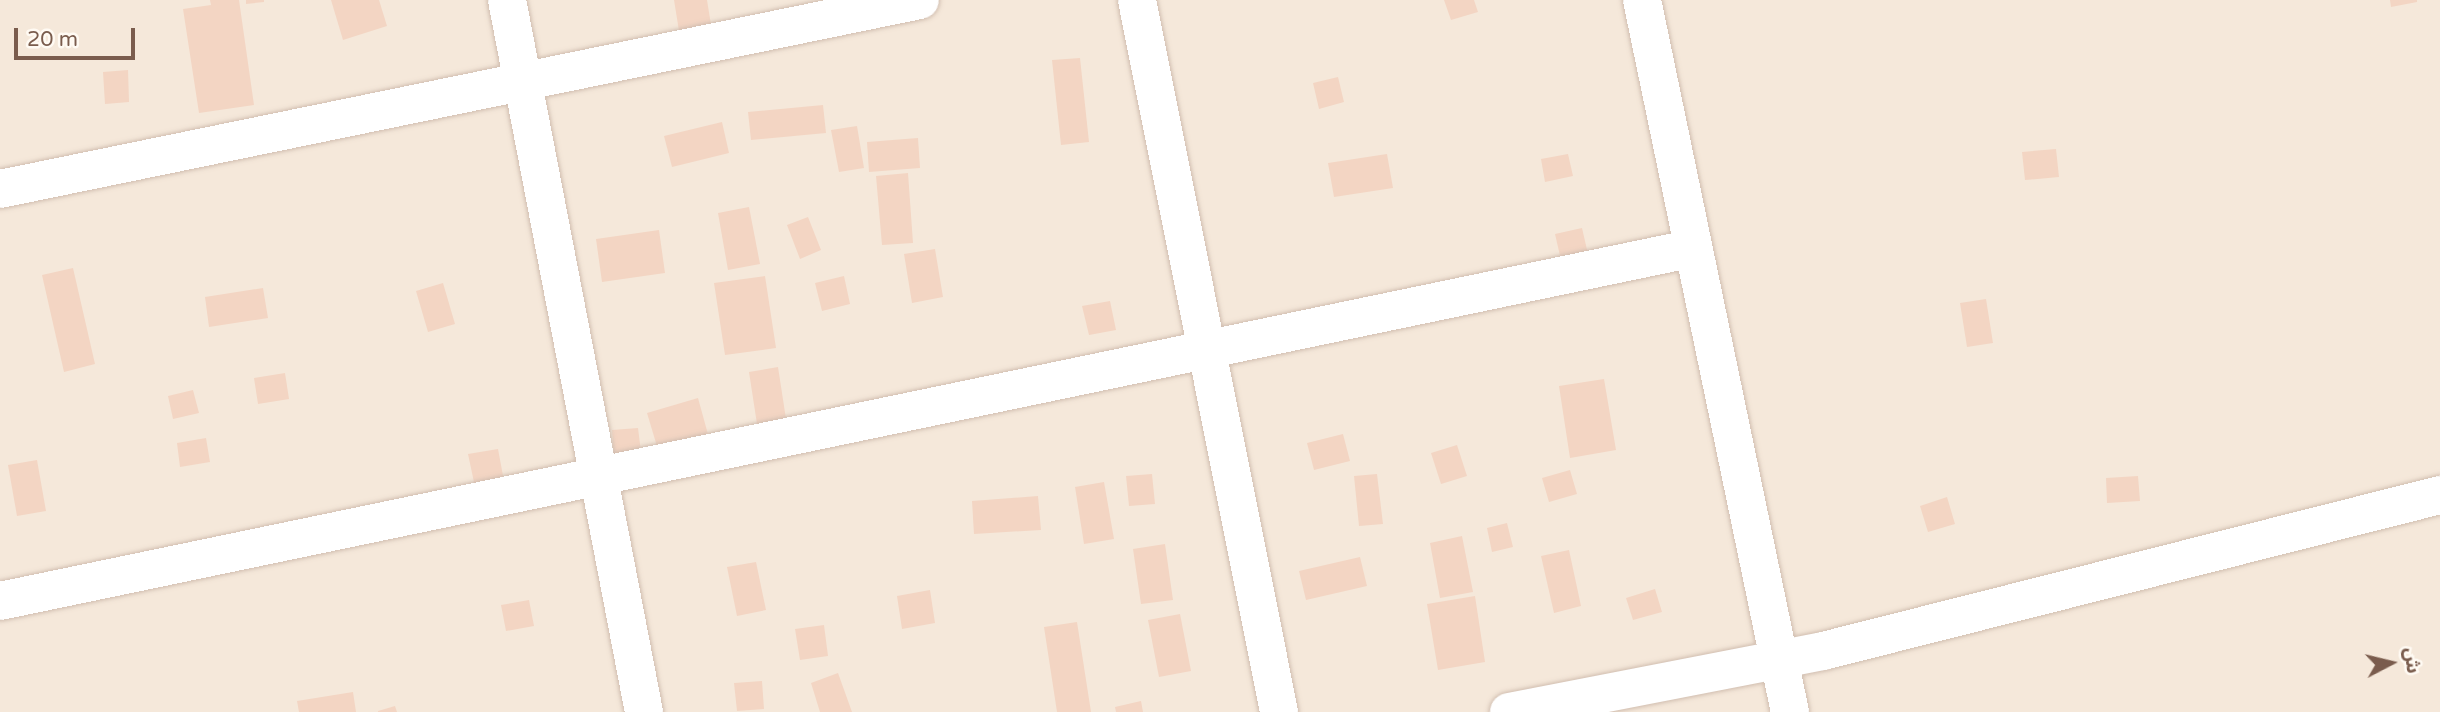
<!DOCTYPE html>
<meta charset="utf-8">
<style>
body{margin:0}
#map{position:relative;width:2440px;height:712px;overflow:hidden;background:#fdf6ec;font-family:"Varela Round","Noto Sans Arabic",sans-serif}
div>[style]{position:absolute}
.residential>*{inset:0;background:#f5e8da}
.building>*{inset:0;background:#f3d5c3}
.roads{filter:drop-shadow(0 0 2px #d1beb0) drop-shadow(0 0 2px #d1beb0)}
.minor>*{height:38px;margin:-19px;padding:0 19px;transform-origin:19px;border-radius:19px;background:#fff}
.tertiary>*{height:38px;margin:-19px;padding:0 19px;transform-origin:19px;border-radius:19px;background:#fff}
span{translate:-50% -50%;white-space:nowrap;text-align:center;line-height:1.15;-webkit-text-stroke:7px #fffaf3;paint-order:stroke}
.north{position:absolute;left:2356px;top:628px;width:70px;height:70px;-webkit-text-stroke:5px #fffaf3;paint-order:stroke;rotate:83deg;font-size:19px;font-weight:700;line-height:28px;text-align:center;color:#7a5c4d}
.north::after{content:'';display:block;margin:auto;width:24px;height:32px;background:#7a5c4d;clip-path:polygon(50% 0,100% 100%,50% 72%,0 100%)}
.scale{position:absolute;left:14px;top:28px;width:121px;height:32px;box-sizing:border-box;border:4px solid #7a5c4d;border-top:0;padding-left:9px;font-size:21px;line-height:24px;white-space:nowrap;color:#7a5c4d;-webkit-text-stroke:5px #fffaf3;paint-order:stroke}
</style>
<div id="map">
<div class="residential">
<i style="clip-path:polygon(0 0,2440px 0,2440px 712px,0 712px)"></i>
</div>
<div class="building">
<i style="clip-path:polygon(210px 0,239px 0,254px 105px,199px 113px,183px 9px,211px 5px)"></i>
<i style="clip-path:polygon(246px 0,264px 0,264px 2px,246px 4px)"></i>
<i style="clip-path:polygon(331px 0,379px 0,387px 26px,343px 40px)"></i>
<i style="clip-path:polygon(674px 0,707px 0,712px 31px,680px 37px)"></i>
<i style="clip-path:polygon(1444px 0,1474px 0,1478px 12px,1451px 20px)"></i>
<i style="clip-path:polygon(2390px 0,2417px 0,2417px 2px,2391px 7px)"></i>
<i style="clip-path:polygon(1080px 58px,1089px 142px,1061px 145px,1052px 60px)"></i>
<i style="clip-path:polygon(128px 70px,129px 102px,105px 104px,103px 72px)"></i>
<i style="clip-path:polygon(1338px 77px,1344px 102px,1319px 109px,1313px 83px)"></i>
<i style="clip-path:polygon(823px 105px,826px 133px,751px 140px,748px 112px)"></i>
<i style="clip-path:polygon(722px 122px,729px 153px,672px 167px,664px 136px)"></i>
<i style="clip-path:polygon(857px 126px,864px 168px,839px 172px,831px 130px)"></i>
<i style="clip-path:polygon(918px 138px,920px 168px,869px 172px,867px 142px)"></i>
<i style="clip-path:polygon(2056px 149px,2059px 177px,2025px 180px,2022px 152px)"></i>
<i style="clip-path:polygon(1387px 154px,1393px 188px,1334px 197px,1328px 163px)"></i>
<i style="clip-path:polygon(1568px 154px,1573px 176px,1545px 182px,1541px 159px)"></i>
<i style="clip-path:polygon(908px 173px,913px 243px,882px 245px,876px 176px)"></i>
<i style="clip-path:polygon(749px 207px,760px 264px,728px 270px,718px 213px)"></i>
<i style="clip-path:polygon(808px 217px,821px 250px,800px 259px,787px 225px)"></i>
<i style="clip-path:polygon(1582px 228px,1588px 254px,1561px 260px,1555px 234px)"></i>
<i style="clip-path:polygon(659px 230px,665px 273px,602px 282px,596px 239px)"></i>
<i style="clip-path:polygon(935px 249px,943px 297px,912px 303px,904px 254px)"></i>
<i style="clip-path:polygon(73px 268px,95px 364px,64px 372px,42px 275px)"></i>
<i style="clip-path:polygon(765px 276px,776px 348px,725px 355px,714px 283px)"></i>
<i style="clip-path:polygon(844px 276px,850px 304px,822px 311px,815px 283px)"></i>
<i style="clip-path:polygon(443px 283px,455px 324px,428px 332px,416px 291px)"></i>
<i style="clip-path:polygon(263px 288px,268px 318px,209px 327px,205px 297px)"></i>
<i style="clip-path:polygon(1986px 299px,1993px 343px,1967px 347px,1960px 303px)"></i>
<i style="clip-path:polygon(1110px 301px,1116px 330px,1089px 335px,1082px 306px)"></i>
<i style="clip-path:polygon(778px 367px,786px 419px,757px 424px,749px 372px)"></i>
<i style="clip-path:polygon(285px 373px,289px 399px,258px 404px,254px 378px)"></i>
<i style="clip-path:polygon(1604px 379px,1616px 450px,1570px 458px,1559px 386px)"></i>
<i style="clip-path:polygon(193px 390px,199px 413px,173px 419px,168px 396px)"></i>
<i style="clip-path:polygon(698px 398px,709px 438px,659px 453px,647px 413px)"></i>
<i style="clip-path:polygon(638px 428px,641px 452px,614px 455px,612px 430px)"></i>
<i style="clip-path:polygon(1343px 434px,1350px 461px,1314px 470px,1307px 443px)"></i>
<i style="clip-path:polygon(206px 438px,210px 462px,180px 467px,177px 443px)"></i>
<i style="clip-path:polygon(1457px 445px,1467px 476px,1441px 484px,1431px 453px)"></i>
<i style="clip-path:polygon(498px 449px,504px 481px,475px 487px,468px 454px)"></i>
<i style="clip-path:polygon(37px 460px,46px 511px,17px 516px,8px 465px)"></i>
<i style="clip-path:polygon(1570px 470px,1577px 494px,1549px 502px,1542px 478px)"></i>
<i style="clip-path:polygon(1152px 474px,1155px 504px,1129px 506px,1126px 476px)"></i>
<i style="clip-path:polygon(1377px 474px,1383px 524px,1359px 526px,1354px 476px)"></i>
<i style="clip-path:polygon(2138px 476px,2140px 501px,2107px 503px,2106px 478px)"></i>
<i style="clip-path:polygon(1104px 482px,1114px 539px,1084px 544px,1075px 487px)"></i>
<i style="clip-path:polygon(1038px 496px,1041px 530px,974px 534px,972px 501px)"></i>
<i style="clip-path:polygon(1947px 497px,1955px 524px,1928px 532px,1920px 506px)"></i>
<i style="clip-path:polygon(1507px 523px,1513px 547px,1492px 552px,1487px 528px)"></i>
<i style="clip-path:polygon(1462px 536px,1473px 592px,1440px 598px,1430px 543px)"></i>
<i style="clip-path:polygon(1165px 544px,1173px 600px,1141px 604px,1133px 549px)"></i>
<i style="clip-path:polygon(1569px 550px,1581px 606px,1554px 613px,1541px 556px)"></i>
<i style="clip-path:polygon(1360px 557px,1367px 586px,1306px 600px,1299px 571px)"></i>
<i style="clip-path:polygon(756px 562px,766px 610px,737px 616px,727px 567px)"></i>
<i style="clip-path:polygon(1655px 589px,1662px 612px,1633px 620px,1626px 598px)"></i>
<i style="clip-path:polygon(930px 590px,935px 623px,902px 629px,897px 596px)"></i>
<i style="clip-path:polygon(1475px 596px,1485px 662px,1438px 670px,1427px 604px)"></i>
<i style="clip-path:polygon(529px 600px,534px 626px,506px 631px,501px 605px)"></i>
<i style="clip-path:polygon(1180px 614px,1191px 671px,1159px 677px,1148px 620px)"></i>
<i style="clip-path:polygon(1077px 622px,1091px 712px,1057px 712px,1044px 627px)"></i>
<i style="clip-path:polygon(824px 625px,828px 656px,800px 660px,795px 629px)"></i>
<i style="clip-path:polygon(838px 673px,852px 712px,820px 712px,811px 683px)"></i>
<i style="clip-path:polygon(762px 681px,764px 709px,737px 711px,734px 683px)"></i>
<i style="clip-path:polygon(353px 692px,356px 712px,299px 712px,297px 701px)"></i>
<i style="clip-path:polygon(1141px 701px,1143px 712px,1116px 712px,1115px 707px)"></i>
<i style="clip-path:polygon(395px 706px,397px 712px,378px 712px,378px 711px)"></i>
</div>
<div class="roads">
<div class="minor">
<i style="left:507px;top:0;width:725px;rotate:79.11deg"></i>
<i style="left:1642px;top:0;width:727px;rotate:78.26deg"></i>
<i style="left:0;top:189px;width:939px;rotate:-11.61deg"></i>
<i style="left:0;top:601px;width:1730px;rotate:-11.77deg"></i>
<i style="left:1509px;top:712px;width:320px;rotate:-11deg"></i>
<i style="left:1823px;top:651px;width:636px;rotate:-14.19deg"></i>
</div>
<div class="tertiary">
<i style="left:1137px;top:0;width:726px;rotate:78.72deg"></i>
</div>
</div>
<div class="north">ش</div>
<div class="scale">20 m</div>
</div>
